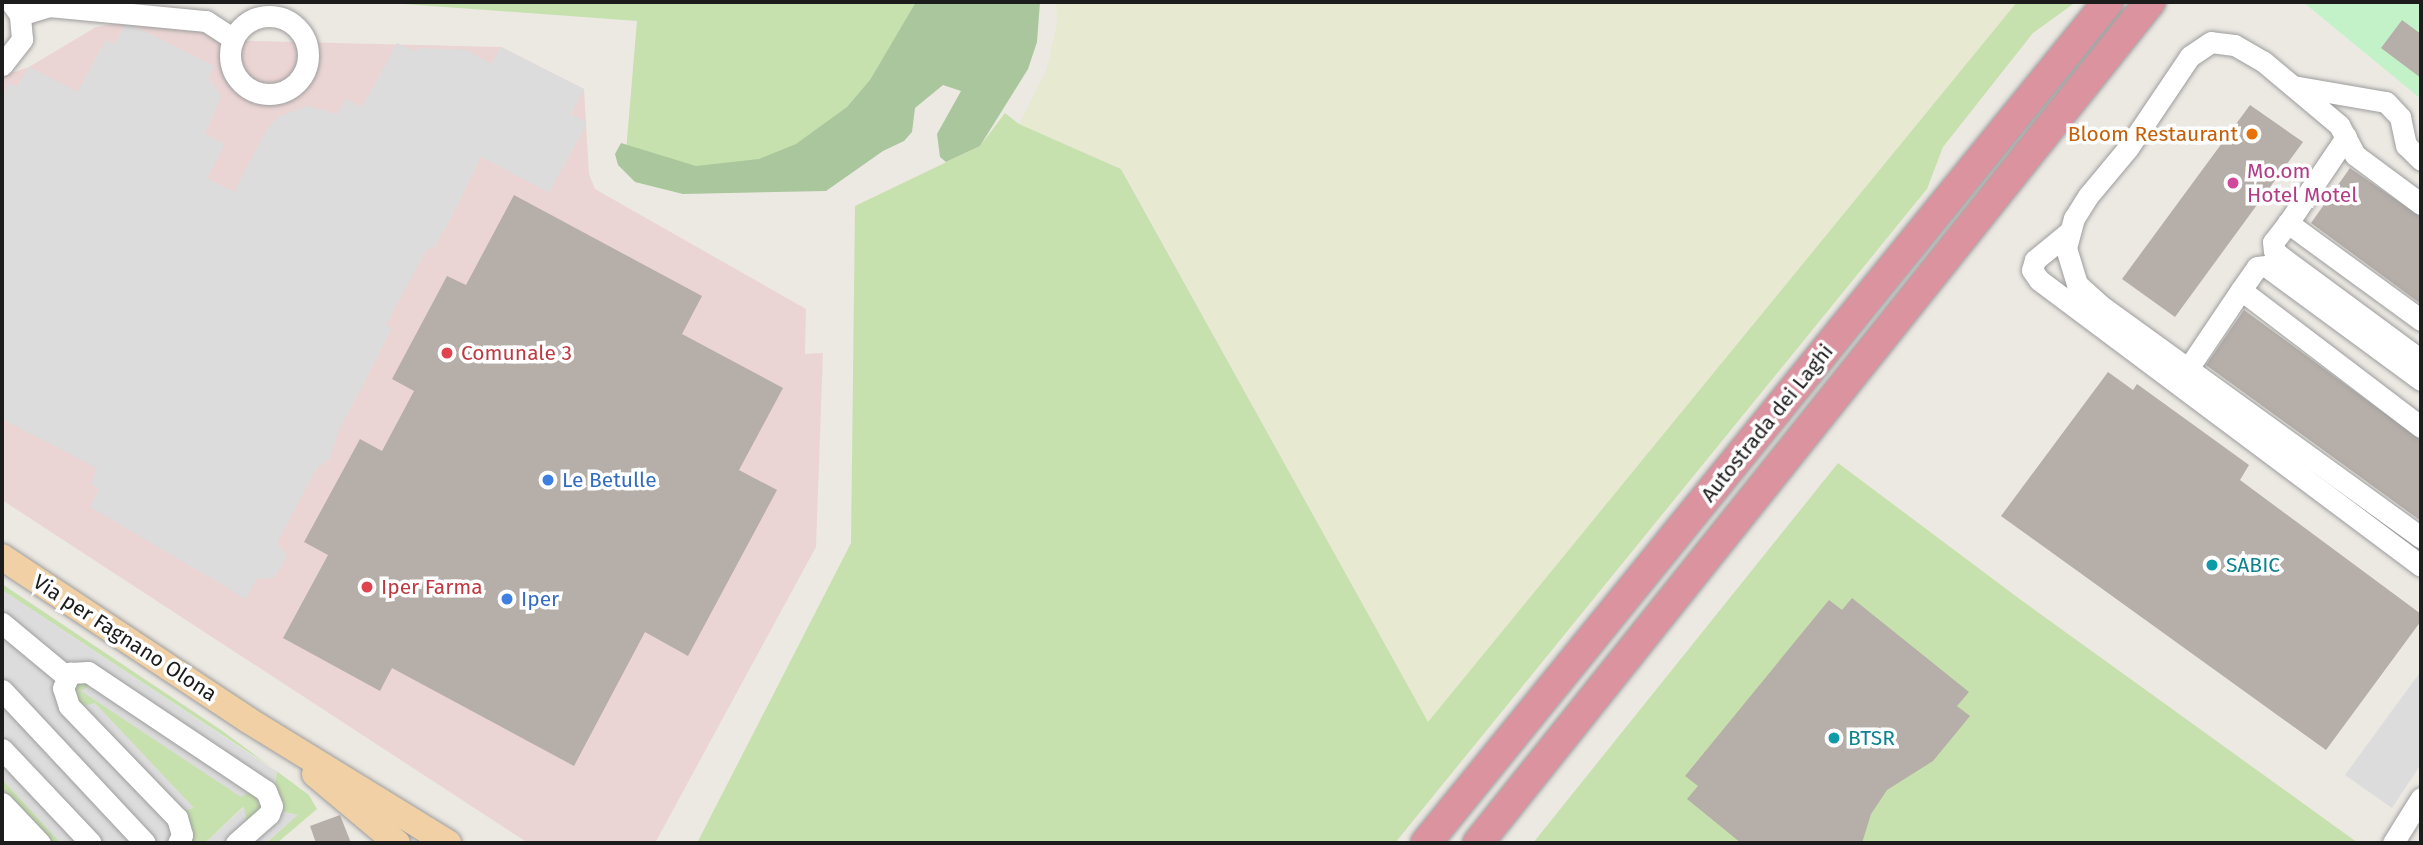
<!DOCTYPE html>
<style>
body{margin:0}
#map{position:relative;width:2423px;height:845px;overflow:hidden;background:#ece9e3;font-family:"Fira Sans",sans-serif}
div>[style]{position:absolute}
.commercial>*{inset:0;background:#ebd5d4}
.farmland>*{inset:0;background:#e7e9d0}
.grass>*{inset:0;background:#c7e1ae}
.forest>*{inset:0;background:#a9c69d}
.park>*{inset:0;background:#c4f2c8}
.parking>*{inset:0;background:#dcdcdc}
.building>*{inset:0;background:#b5aea9}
.roads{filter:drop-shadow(0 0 2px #9d9d9d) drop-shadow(0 0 2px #9d9d9d)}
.minor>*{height:21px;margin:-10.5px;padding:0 10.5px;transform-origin:10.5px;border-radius:10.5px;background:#fff}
.minor>.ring{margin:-10.5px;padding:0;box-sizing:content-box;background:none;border:21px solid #fff;border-radius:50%}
.major>*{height:26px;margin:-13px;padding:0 13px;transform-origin:13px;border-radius:13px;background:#f0d0a4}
.highway>*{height:30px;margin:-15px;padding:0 15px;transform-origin:15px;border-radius:15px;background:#db93a0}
.dots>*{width:19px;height:19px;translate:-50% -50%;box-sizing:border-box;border:4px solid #fff;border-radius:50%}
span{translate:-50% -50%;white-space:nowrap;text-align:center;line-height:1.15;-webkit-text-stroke:7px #fff;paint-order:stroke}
.food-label{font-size:21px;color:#c56008}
.right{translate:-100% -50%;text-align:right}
.hotel-label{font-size:21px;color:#b23c85}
.left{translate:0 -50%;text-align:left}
.health-label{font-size:21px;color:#be3a42}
.street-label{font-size:21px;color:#1c1c1c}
.shop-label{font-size:21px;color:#366cbe}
.culture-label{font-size:21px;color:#0d838f}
.frame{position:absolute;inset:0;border:4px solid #1c1c1c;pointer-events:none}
</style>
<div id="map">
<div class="commercial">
<i style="clip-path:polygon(126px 22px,205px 28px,217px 40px,501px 47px,584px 89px,589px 174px,595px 189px,806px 309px,805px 354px,823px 353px,816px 547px,655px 843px,528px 843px,2px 500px,2px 76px,29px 67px,96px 27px)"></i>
</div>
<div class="farmland">
<i style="clip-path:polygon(1056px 2px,2017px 2px,1428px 723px,1122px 169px,1019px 124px,1046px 71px,1057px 24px)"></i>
</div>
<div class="grass">
<i style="clip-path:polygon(376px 2px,940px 2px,894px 84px,779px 155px,697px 175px,626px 151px,637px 21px)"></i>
<i style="clip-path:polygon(2017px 2px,2076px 2px,2033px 33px,1943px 147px,1927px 189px,1395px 843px,697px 843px,851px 543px,855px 206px,980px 146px,1005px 113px,1019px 124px,1121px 169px,1428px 722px)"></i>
<i style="clip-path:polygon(1838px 463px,2021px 600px,2358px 843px,1533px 843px)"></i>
<i style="clip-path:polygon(2px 584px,221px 730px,309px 795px,317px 809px,277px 843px,266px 843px,297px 815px,280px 811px,274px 788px,277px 771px,2px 590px)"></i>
<i style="clip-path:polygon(75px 680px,95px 684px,82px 691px,255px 790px,260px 795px,261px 809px,247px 822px,243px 807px,205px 843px,187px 843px,178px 811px,193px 808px,81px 707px,71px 696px)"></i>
<i style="clip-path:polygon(2px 779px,61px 843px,53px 843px,2px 789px)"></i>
</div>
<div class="forest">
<i style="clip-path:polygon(916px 2px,1040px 2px,1037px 42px,1028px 69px,980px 146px,946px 162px,940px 157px,937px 134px,961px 91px,943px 85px,915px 108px,912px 132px,904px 141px,883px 151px,826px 191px,683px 194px,635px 182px,618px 165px,615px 154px,621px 143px,696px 166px,759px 159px,796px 144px,847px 107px,870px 80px)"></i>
</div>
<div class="park">
<i style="clip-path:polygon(2303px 2px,2421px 2px,2421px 99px)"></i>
</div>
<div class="parking">
<i style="clip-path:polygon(126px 22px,214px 66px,208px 77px,221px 97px,205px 134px,225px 144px,207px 178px,234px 192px,267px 129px,279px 116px,308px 106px,337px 114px,346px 99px,362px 107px,397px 43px,414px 51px,421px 48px,467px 50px,491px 64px,501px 47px,584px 89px,571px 114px,587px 123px,549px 193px,481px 157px,451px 218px,434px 248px,427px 249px,386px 325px,392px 328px,338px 433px,330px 459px,317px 468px,277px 543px,286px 554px,284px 562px,274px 578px,257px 579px,246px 599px,90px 507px,99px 489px,91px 484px,97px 468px,2px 419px,2px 98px,9px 83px,17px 87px,29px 67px,77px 92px,106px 40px,114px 44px)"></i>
<i style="clip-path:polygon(2px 590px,277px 772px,274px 788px,282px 799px,280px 811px,298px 815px,266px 843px,205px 843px,244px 807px,247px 822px,261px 809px,254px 790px,241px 797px,81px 691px,100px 680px,71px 673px,72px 709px,95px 703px,194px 808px,172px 813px,178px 843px,61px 843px,2px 779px)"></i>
<i style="clip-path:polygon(2421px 671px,2421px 764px,2392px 808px,2345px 775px)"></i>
</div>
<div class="building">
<i style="clip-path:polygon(2402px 20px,2421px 34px,2421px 78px,2381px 48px)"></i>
<i style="clip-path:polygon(2250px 105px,2303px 142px,2175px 317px,2122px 279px)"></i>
<i style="clip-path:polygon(2350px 168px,2421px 217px,2421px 304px,2311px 223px)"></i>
<i style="clip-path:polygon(514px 195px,702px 296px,682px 334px,783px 388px,739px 470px,777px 490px,688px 656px,645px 632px,574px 766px,392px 668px,380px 691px,283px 638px,328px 555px,304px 542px,360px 439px,382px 451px,414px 391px,392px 379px,447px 276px,466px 285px)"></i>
<i style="clip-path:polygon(2244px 310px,2421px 440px,2421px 521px,2206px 365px)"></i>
<i style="clip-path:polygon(2108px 372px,2133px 390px,2137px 384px,2249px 465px,2240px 480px,2421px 614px,2421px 621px,2326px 750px,2001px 516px)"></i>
<i style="clip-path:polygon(1852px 598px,1969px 692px,1957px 706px,1970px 716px,1933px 761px,1887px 790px,1871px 814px,1862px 843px,1741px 843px,1687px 799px,1698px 786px,1685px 776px,1829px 600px,1842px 610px)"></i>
<i style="clip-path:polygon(340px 815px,351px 843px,316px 843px,310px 826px)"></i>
</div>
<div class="roads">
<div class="minor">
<i style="left:20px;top:15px;width:30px;rotate:-17deg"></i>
<i style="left:49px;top:6px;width:158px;rotate:5.5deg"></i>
<i style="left:206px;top:21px;width:33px;rotate:33deg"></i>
<i class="ring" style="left:230px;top:16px;width:57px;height:57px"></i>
<i style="left:2px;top:65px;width:33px;rotate:-52deg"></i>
<i style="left:22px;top:39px;width:24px;rotate:-95deg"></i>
<i style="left:20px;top:15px;width:16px;rotate:-125deg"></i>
<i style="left:2293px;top:86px;width:94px;rotate:9.8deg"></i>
<i style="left:2386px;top:102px;width:21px;rotate:47deg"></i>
<i style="left:2400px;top:117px;width:29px;rotate:78deg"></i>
<i style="left:2406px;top:145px;width:21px;rotate:45deg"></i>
<i style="left:2421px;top:204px;width:82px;rotate:-143.4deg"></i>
<i style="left:2355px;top:155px;width:34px;rotate:-118deg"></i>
<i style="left:2339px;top:125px;width:98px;rotate:-140deg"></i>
<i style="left:2264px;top:62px;width:34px;rotate:-150deg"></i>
<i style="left:2234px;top:45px;width:23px;rotate:-173deg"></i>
<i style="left:2211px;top:42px;width:25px;rotate:146deg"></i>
<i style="left:2190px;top:56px;width:111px;rotate:124deg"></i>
<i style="left:2128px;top:148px;width:62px;rotate:129.8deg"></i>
<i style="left:2088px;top:196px;width:26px;rotate:122deg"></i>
<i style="left:2074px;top:218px;width:31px;rotate:105deg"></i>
<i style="left:2066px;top:248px;width:38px;rotate:73deg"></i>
<i style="left:2077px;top:284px;width:31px;rotate:42deg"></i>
<i style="left:2100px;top:305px;width:396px;rotate:35.9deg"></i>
<i style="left:2288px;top:223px;width:104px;rotate:-56deg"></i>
<i style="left:2068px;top:233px;width:43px;rotate:140.7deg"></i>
<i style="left:2035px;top:260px;width:10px;rotate:107deg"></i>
<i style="left:2032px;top:270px;width:12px;rotate:55deg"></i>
<i style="left:2039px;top:280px;width:477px;rotate:36.8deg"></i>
<i style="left:2421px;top:320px;width:165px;rotate:-143.9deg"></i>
<i style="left:2288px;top:223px;width:24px;rotate:128deg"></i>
<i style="left:2273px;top:242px;width:9px;rotate:84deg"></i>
<i style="left:2274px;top:251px;width:13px;rotate:39deg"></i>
<i style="left:2284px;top:259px;width:170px;rotate:36.4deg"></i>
<i style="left:2189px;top:367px;width:93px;rotate:-56deg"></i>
<i style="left:2421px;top:380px;width:192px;rotate:-143.7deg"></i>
<i style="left:2266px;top:266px;width:9px;rotate:174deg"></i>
<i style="left:2257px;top:267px;width:28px;rotate:125deg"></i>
<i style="left:2241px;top:290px;width:226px;rotate:37.3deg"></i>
<i style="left:2px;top:623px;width:85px;rotate:39.7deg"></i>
<i style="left:2px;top:690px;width:209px;rotate:46.9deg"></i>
<i style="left:2px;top:749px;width:129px;rotate:46.6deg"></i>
<i style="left:2px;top:803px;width:55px;rotate:46.5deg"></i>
<i style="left:2px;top:827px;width:22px;rotate:47deg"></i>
<i style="left:178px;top:843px;width:9px;rotate:-63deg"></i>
<i style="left:182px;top:835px;width:18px;rotate:-106deg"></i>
<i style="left:177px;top:818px;width:156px;rotate:-134deg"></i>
<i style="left:69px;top:706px;width:19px;rotate:-108deg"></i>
<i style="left:63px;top:688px;width:17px;rotate:-65deg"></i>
<i style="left:70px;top:673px;width:18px;rotate:-3deg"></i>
<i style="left:88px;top:672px;width:214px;rotate:33.8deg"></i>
<i style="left:266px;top:791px;width:16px;rotate:68deg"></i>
<i style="left:272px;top:806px;width:9px;rotate:111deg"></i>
<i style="left:269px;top:814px;width:44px;rotate:138.7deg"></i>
<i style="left:2393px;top:843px;width:53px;rotate:-58.1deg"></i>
</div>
<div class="major">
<i style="left:2px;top:557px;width:295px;rotate:33.5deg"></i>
<i style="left:248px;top:720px;width:235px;rotate:31.6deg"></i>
<i style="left:315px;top:774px;width:107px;rotate:40.1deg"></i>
</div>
<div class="highway">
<i style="left:1426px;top:843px;width:1083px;rotate:-50.96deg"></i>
<i style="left:1478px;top:843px;width:1077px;rotate:-51.37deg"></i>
</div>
</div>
<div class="dots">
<i style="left:2252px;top:134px;background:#e8710a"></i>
<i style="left:2233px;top:183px;background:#d1479c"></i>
<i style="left:447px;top:353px;background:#e0444e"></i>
<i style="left:548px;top:480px;background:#3f7fe0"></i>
<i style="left:2212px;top:565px;background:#0f9aa8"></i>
<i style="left:367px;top:587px;background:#e0444e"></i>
<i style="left:507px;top:599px;background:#3f7fe0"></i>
<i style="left:1834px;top:738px;background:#0f9aa8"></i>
</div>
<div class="food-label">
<span class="right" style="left:2238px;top:134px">Bloom Restaurant</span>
</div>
<div class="hotel-label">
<span class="left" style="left:2247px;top:183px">Mo.om<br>Hotel Motel</span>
</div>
<div class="health-label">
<span class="left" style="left:461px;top:353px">Comunale 3</span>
<span class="left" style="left:381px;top:587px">Iper Farma</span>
</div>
<div class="street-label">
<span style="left:1767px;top:423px;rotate:-51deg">Autostrada dei Laghi</span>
<span style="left:125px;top:638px;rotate:33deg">Via per Fagnano Olona</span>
</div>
<div class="shop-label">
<span class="left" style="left:562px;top:480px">Le Betulle</span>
<span class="left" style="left:521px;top:599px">Iper</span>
</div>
<div class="culture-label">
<span class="left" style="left:2226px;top:565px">SABIC</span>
<span class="left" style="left:1848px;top:738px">BTSR</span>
</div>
<div class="frame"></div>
</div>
